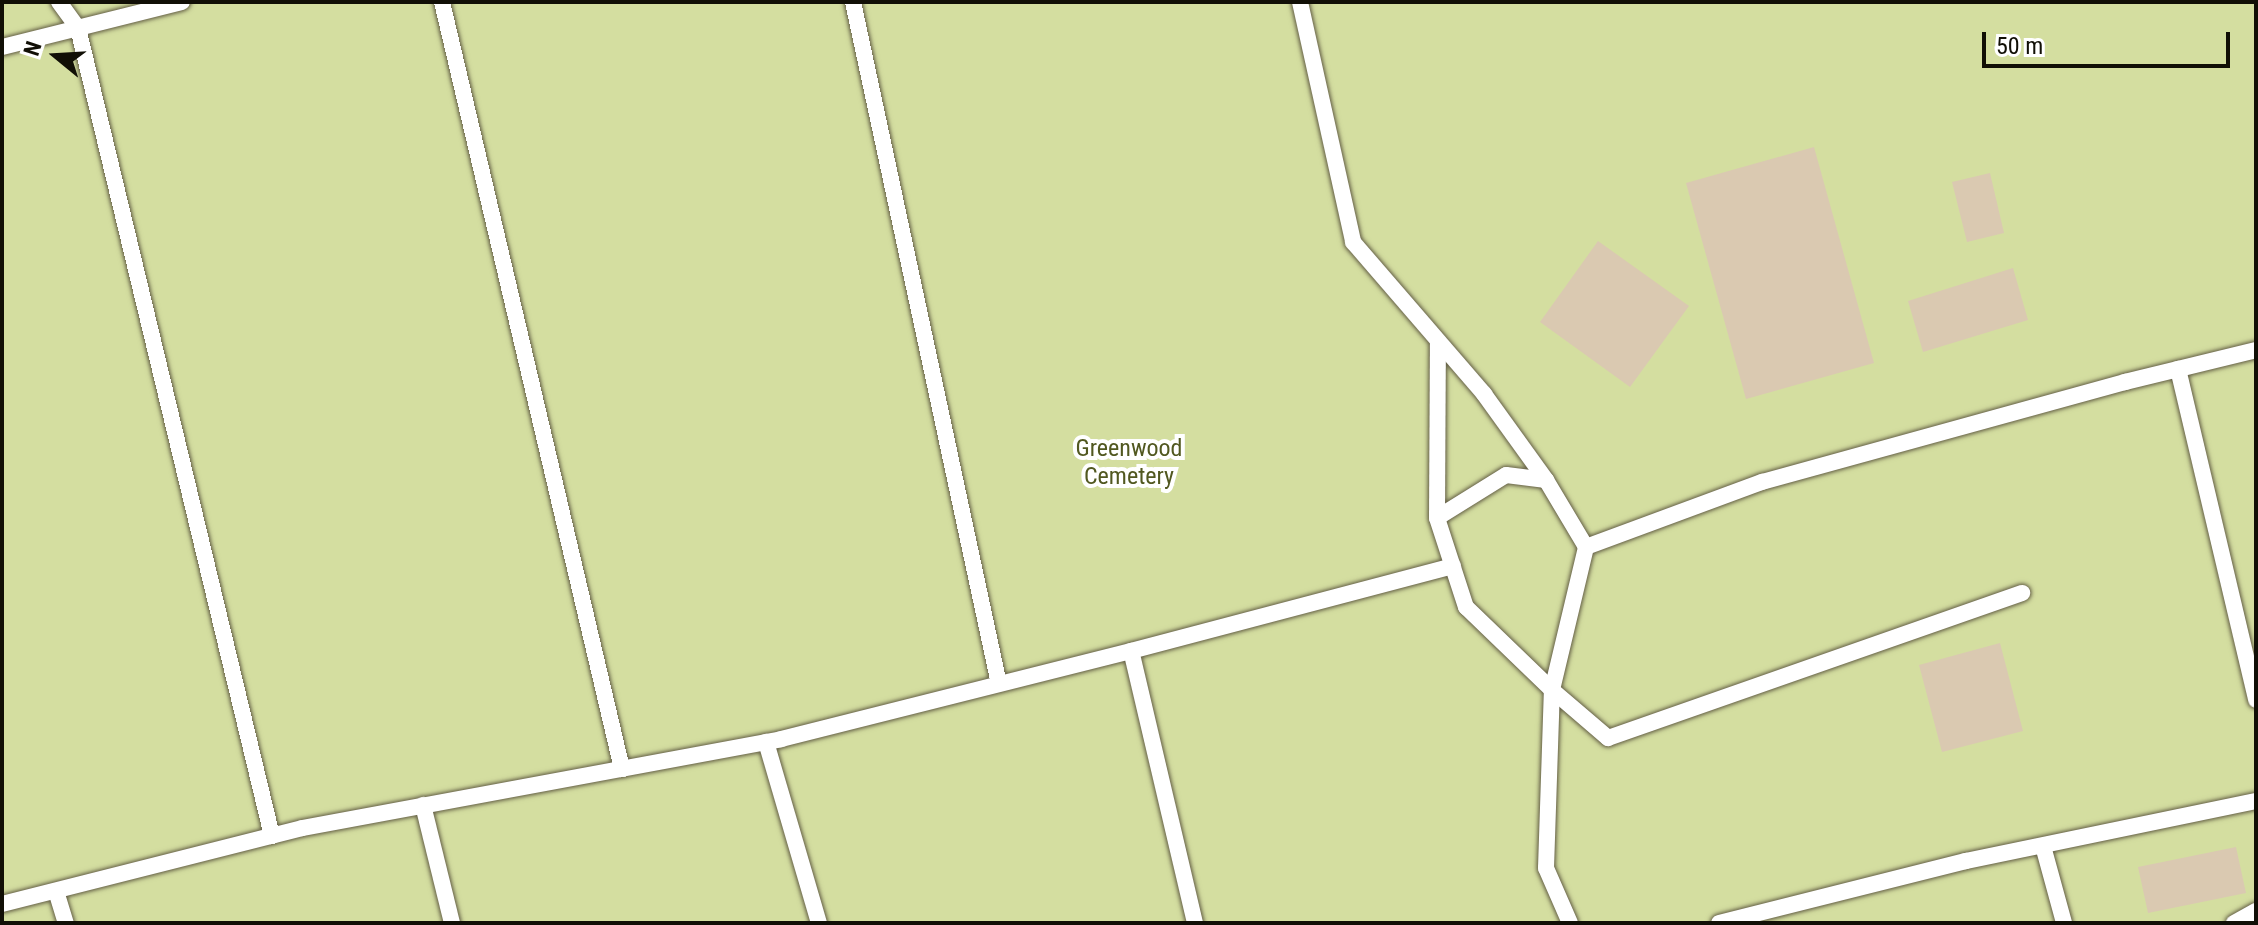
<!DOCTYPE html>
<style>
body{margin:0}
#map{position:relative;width:2258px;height:925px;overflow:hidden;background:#eae5c8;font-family:"Roboto Condensed",sans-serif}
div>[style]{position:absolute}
.green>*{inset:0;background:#d4dea0}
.building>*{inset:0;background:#dac9b1}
.roads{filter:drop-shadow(0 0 2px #645f46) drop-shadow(0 0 2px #645f46)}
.lane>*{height:16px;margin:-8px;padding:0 8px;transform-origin:8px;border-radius:8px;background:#fff}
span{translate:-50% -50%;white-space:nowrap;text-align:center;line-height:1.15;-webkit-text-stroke:8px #fff;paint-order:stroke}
.park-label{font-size:24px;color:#515820}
.frame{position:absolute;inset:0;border:4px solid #110f06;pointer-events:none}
.north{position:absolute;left:16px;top:16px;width:80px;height:80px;-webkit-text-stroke:6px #fff;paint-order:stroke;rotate:288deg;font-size:22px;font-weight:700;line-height:32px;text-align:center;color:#110f06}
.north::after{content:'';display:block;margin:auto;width:28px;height:36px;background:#110f06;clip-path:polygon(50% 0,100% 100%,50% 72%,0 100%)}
.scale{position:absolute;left:1982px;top:32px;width:248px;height:36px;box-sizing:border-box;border:4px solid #110f06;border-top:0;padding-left:10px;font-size:24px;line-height:28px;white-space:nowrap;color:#110f06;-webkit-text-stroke:6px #fff;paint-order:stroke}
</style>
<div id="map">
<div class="green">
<i style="clip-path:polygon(2px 2px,2256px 2px,2256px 923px,2px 923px)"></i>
</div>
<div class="building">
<i style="clip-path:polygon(1814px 147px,1874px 363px,1746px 399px,1686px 183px)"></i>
<i style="clip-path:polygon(1990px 173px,2004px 233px,1967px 242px,1952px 182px)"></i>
<i style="clip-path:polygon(1598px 241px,1689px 306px,1630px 387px,1540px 322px)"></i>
<i style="clip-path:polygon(2013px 268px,2028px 320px,1923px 352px,1908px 301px)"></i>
<i style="clip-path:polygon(2000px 643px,2023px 731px,1942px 752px,1919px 665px)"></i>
<i style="clip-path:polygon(2236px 847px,2246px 893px,2148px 913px,2138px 867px)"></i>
</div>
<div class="roads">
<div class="lane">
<i style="left:59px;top:2px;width:32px;rotate:54deg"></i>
<i style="left:182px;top:2px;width:107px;rotate:166deg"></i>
<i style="left:78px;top:28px;width:831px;rotate:76.5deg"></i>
<i style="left:442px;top:2px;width:788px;rotate:76.79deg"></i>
<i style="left:853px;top:2px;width:697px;rotate:77.92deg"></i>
<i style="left:1300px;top:2px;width:246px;rotate:77.5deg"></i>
<i style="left:1353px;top:242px;width:201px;rotate:49.2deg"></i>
<i style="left:1484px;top:394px;width:106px;rotate:54.2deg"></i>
<i style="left:2px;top:47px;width:78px;rotate:-14deg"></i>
<i style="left:2178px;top:369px;width:340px;rotate:76.7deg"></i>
<i style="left:1437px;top:518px;width:176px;rotate:-89.7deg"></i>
<i style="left:1586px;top:547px;width:188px;rotate:-20.3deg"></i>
<i style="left:1762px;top:482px;width:377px;rotate:-15.4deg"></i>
<i style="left:2125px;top:382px;width:135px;rotate:-13.7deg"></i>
<i style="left:766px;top:742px;width:189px;rotate:73.7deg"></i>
<i style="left:423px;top:805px;width:122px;rotate:76.2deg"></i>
<i style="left:2043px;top:846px;width:80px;rotate:74.7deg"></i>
<i style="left:56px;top:891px;width:34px;rotate:73deg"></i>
<i style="left:2px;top:904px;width:310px;rotate:-14.2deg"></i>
<i style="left:303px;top:828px;width:486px;rotate:-10.5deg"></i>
<i style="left:781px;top:739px;width:361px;rotate:-14.1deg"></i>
<i style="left:1195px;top:923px;width:279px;rotate:-103.2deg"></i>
<i style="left:1131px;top:651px;width:333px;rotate:-14.8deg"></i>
<i style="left:1570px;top:923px;width:60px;rotate:-113.6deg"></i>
<i style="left:1546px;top:868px;width:178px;rotate:-88.1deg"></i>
<i style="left:1552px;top:690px;width:147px;rotate:-76.6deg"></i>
<i style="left:1586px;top:547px;width:78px;rotate:-120.8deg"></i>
<i style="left:1546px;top:480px;width:40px;rotate:-172.9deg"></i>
<i style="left:1506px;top:475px;width:81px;rotate:148.1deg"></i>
<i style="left:1437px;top:518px;width:94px;rotate:72deg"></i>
<i style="left:1466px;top:607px;width:120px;rotate:44deg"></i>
<i style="left:1552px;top:690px;width:74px;rotate:40.6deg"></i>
<i style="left:1608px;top:738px;width:439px;rotate:-19.3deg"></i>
<i style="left:1719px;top:923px;width:255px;rotate:-14.1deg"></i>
<i style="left:1966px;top:861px;width:296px;rotate:-11.7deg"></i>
<i style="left:2234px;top:923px;width:25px;rotate:-29deg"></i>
</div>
</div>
<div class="park-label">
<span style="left:1129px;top:463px">Greenwood<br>Cemetery</span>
</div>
<div class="frame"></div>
<div class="north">N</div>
<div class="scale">50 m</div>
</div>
